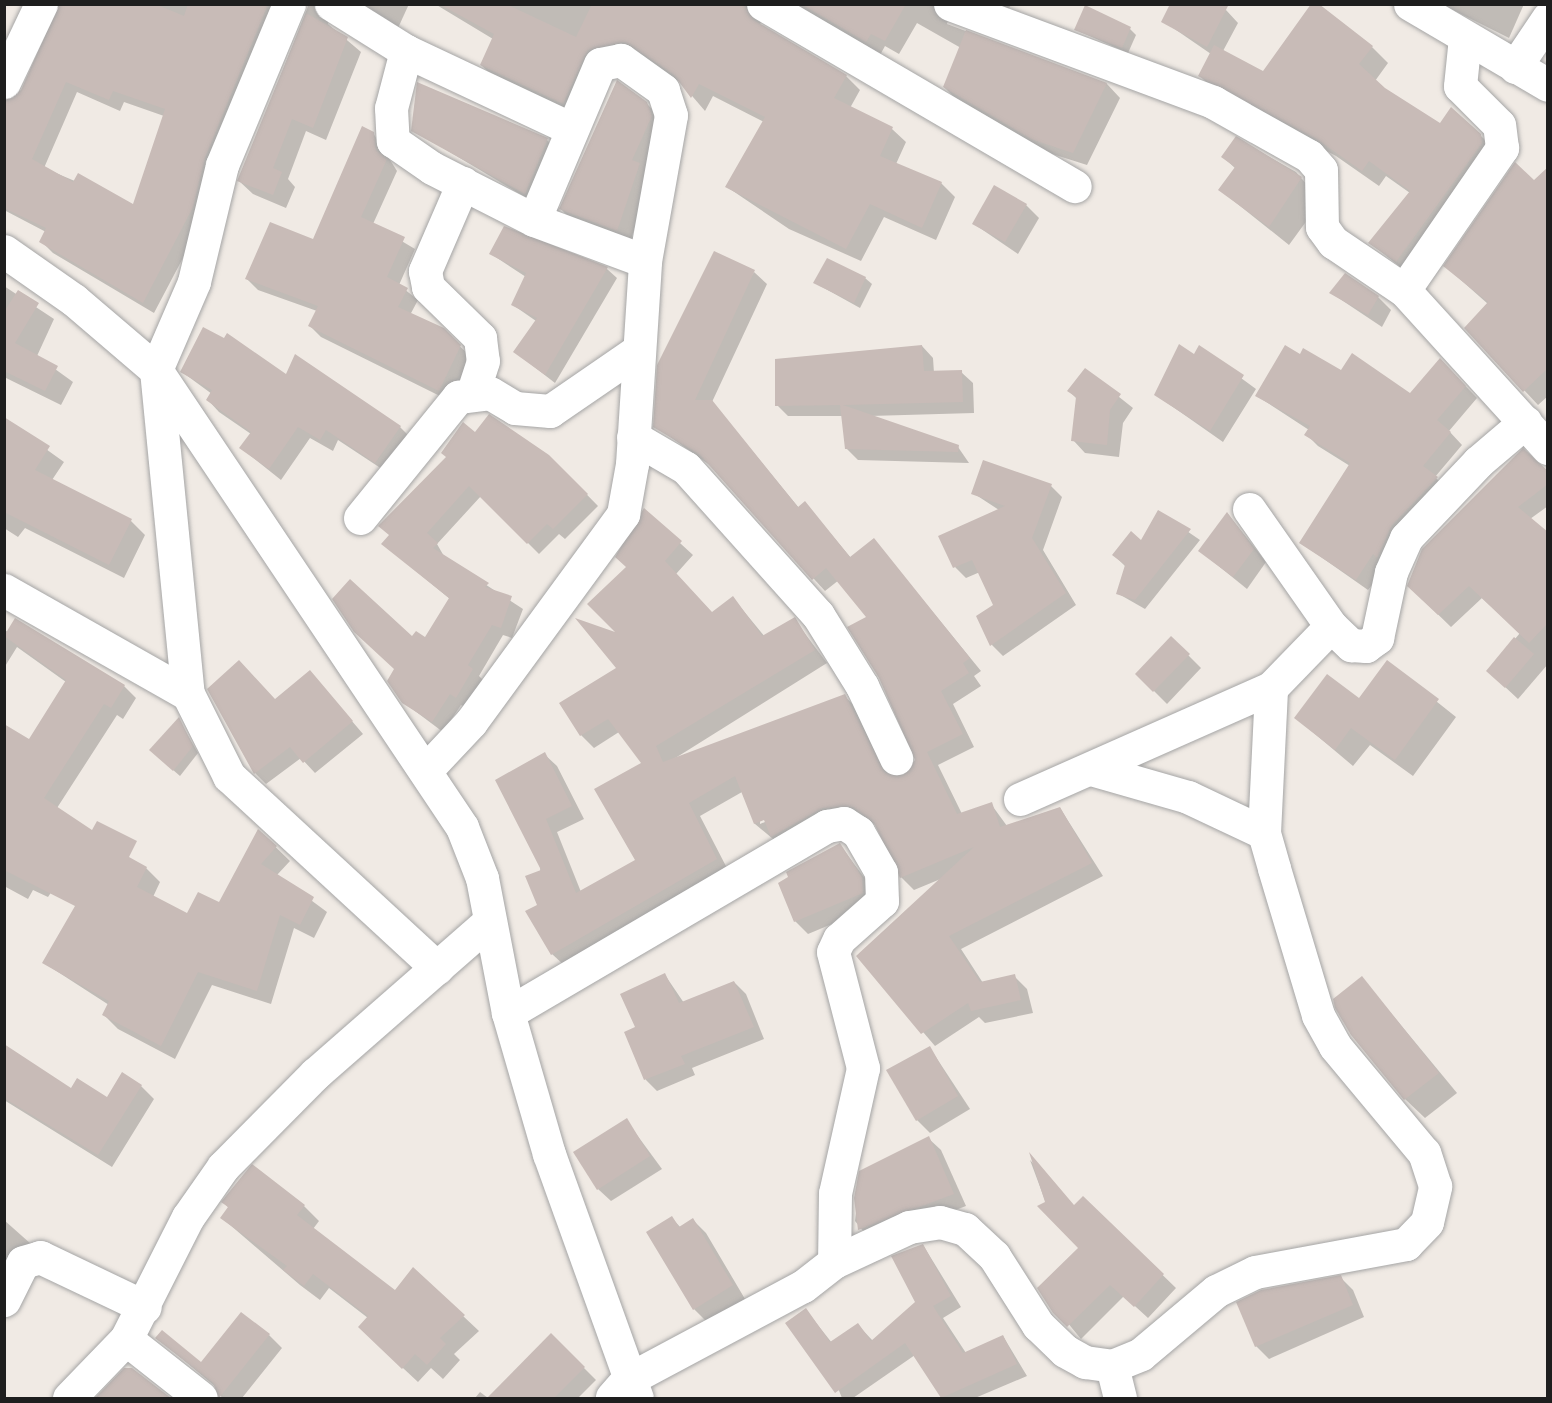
<!DOCTYPE html>
<style>
body{margin:0}
#map{position:relative;width:1552px;height:1403px;overflow:hidden;background:#f0eae4;font-family:Rubik,sans-serif}
div>[style]{position:absolute}
.shadow>*{inset:0;background:#0003}
.building>*{inset:0;background:#c8bbb7}
.roads{filter:drop-shadow(0 0 2px #a5a5a5) drop-shadow(0 0 2px #a5a5a5)}
.minor>*{height:33px;margin:-16.5px;padding:0 16.5px;transform-origin:16.5px;border-radius:16.5px;background:#fff}
span{translate:-50% -50%;white-space:nowrap;text-align:center;line-height:1.15;-webkit-text-stroke:5px #fff;paint-order:stroke}
.frame{position:absolute;inset:0;border:6px solid #1e1e1e;pointer-events:none}
</style>
<div id="map">
<div class="shadow">
<i style="clip-path:polygon(evenodd,59px 4px,279px 4px,204px 218px,154px 313px,53px 253px,41px 241px,46px 232px,4px 210px,4px 102px,22px 92px,59px 4px,77px 92px,120px 111px,124px 102px,164px 116px,134px 206px,44px 168px,77px 92px)"></i>
<i style="clip-path:polygon(309px 4px,328px 8px,328px 24px,361px 52px,326px 140px,306px 131px,288px 179px,295px 187px,286px 208px,253px 194px,239px 181px)"></i>
<i style="clip-path:polygon(358px 4px,409px 4px,398px 28px)"></i>
<i style="clip-path:polygon(435px 4px,765px 4px,760px 25px,846px 76px,860px 90px,850px 108px,892px 129px,906px 142px,896px 164px,941px 183px,955px 197px,936px 240px,884px 217px,861px 261px,789px 229px,727px 187px,764px 122px,713px 96px,705px 111px,681px 83px,640px 55px,602px 63px,577px 117px,495px 78px,481px 65px,493px 39px)"></i>
<i style="clip-path:polygon(793px 4px,951px 4px,947px 24px,1107px 84px,1120px 98px,1087px 165px,1046px 152px,958px 101px,944px 87px,961px 48px,917px 23px,899px 54px,885px 46px,880px 55px)"></i>
<i style="clip-path:polygon(980px 4px,1011px 4px,1007px 13px)"></i>
<i style="clip-path:polygon(1441px 4px,1524px 4px,1509px 38px)"></i>
<i style="clip-path:polygon(1226px 10px,1238px 23px,1223px 51px,1264px 73px,1372px 47px,1388px 63px,1375px 81px,1384px 89px,1440px 125px,1480px 135px,1497px 152px,1413px 277px,1370px 243px,1410px 193px,1386px 176px,1379px 186px,1336px 156px,1216px 92px,1200px 76px,1211px 54px,1163px 21px)"></i>
<i style="clip-path:polygon(1130px 29px,1136px 35px,1128px 53px,1076px 30px)"></i>
<i style="clip-path:polygon(646px 103px,659px 116px,652px 177px,630px 242px,573px 222px,561px 209px)"></i>
<i style="clip-path:polygon(413px 130px,547px 140px,557px 150px,535px 203px)"></i>
<i style="clip-path:polygon(373px 133px,397px 171px,373px 224px,415px 249px,399px 285px,418px 300px,410px 315px,443px 330px,471px 357px,450px 401px,321px 337px,310px 326px,317px 311px,258px 290px,247px 279px,314px 241px)"></i>
<i style="clip-path:polygon(1236px 138px,1296px 172px,1321px 201px,1289px 245px,1220px 190px,1236px 169px,1223px 157px)"></i>
<i style="clip-path:polygon(1548px 193px,1548px 396px,1538px 405px,1466px 328px,1488px 304px,1445px 266px)"></i>
<i style="clip-path:polygon(1026px 205px,1039px 218px,1018px 254px,974px 224px)"></i>
<i style="clip-path:polygon(491px 254px,607px 269px,617px 278px,555px 383px,515px 352px,536px 321px,513px 305px,526px 277px)"></i>
<i style="clip-path:polygon(evenodd,754px 272px,767px 284px,712px 402px,799px 508px,805px 503px,851px 558px,874px 540px,981px 671px,974px 676px,981px 686px,953px 704px,974px 747px,938px 765px,962px 814px,991px 804px,1007px 826px,1060px 808px,1103px 876px,961px 949px,983px 983px,1014px 976px,1027px 989px,1033px 1013px,985px 1023px,979px 1017px,935px 1046px,858px 956px,943px 878px,914px 890px,901px 877px,878px 827px,867px 819px,785px 849px,755px 824px,742px 792px,700px 816px,729px 872px,565px 966px,552px 954px,539px 905px,544px 754px,557px 766px,584px 819px,557px 832px,581px 892px,637px 860px,643px 763px,619px 732px,594px 748px,581px 735px,618px 669px,628px 568px,644px 510px,693px 555px,676px 574px,713px 614px,733px 598px,765px 637px,794px 619px,827px 663px,669px 762px,844px 696px,857px 708px,891px 775px,904px 777px,916px 759px,868px 618px,839px 580px,825px 591px,711px 466px,655px 426px,754px 272px,771px 816px,772px 819px,760px 824px,760px 821px,771px 816px)"></i>
<i style="clip-path:polygon(865px 278px,872px 284px,860px 308px,815px 283px)"></i>
<i style="clip-path:polygon(4px 286px,54px 319px,37px 356px,73px 382px,61px 405px,4px 377px)"></i>
<i style="clip-path:polygon(1331px 293px,1378px 297px,1391px 310px,1382px 327px)"></i>
<i style="clip-path:polygon(922px 346px,933px 358px,934px 373px,961px 372px,973px 383px,974px 413px,870px 416px,958px 447px,969px 463px,858px 460px,846px 448px,842px 416px,788px 416px,777px 405px)"></i>
<i style="clip-path:polygon(1180px 346px,1195px 356px,1200px 348px,1256px 389px,1223px 442px,1156px 395px)"></i>
<i style="clip-path:polygon(1301px 356px,1410px 395px,1452px 372px,1477px 398px,1449px 431px,1462px 445px,1435px 477px,1448px 490px,1368px 590px,1301px 543px,1350px 466px,1318px 446px,1306px 434px,1309px 430px,1257px 396px)"></i>
<i style="clip-path:polygon(1085px 370px,1133px 408px,1123px 423px,1119px 457px,1085px 453px,1073px 440px,1077px 399px,1069px 391px)"></i>
<i style="clip-path:polygon(182px 372px,286px 376px,400px 427px,412px 439px,388px 473px,338px 440px,333px 451px,310px 438px,281px 480px,241px 448px,251px 434px,219px 412px,208px 400px,212px 394px)"></i>
<i style="clip-path:polygon(4px 419px,64px 462px,52px 480px,131px 521px,145px 535px,124px 578px,25px 528px,18px 537px,4px 528px)"></i>
<i style="clip-path:polygon(475px 434px,549px 456px,598px 506px,565px 539px,559px 534px,539px 554px,481px 496px,437px 544px,445px 558px,523px 609px,512px 638px,503px 635px,479px 676px,484px 681px,468px 708px,461px 705px,443px 732px,403px 702px,412px 638px,425px 639px,450px 599px,383px 544px)"></i>
<i style="clip-path:polygon(1548px 475px,1548px 506px,1530px 519px,1548px 534px,1548px 664px,1518px 699px,1488px 671px,1520px 633px,1482px 598px,1451px 627px,1421px 598px)"></i>
<i style="clip-path:polygon(1051px 486px,1062px 497px,1043px 550px,1076px 605px,1003px 656px,992px 645px,995px 606px,980px 572px,966px 578px,955px 567px,999px 510px,973px 493px)"></i>
<i style="clip-path:polygon(1159px 512px,1200px 540px,1145px 609px,1117px 593px,1126px 567px,1114px 555px,1142px 542px)"></i>
<i style="clip-path:polygon(1228px 514px,1266px 562px,1247px 589px,1200px 551px)"></i>
<i style="clip-path:polygon(4px 630px,124px 686px,136px 698px,123px 719px,117px 715px,57px 808px,90px 834px,48px 897px,33px 890px,28px 899px,4px 886px,4px 794px,66px 682px,17px 647px,4px 668px)"></i>
<i style="clip-path:polygon(1171px 638px,1201px 668px,1167px 704px,1137px 674px)"></i>
<i style="clip-path:polygon(1387px 662px,1456px 717px,1413px 776px,1370px 745px,1353px 766px,1296px 718px,1360px 700px)"></i>
<i style="clip-path:polygon(310px 672px,363px 734px,315px 773px,301px 758px,266px 784px,255px 773px,276px 701px)"></i>
<i style="clip-path:polygon(179px 720px,198px 753px,180px 776px,157px 756px)"></i>
<i style="clip-path:polygon(259px 831px,290px 861px,277px 875px,327px 912px,314px 938px,294px 928px,271px 1004px,212px 985px,175px 1059px,118px 1029px,104px 1015px,109px 1005px,44px 963px,146px 868px,160px 882px,153px 897px,188px 915px,219px 904px)"></i>
<i style="clip-path:polygon(840px 845px,875px 892px,875px 906px,808px 934px,795px 921px)"></i>
<i style="clip-path:polygon(665px 975px,684px 1003px,734px 982px,746px 994px,764px 1039px,692px 1068px,695px 1075px,657px 1091px,646px 1080px,626px 1033px,637px 1028px)"></i>
<i style="clip-path:polygon(1362px 978px,1457px 1093px,1425px 1118px,1405px 1099px)"></i>
<i style="clip-path:polygon(930px 1048px,970px 1109px,930px 1133px,917px 1120px)"></i>
<i style="clip-path:polygon(4px 1051px,71px 1090px,107px 1099px,141px 1086px,154px 1099px,112px 1167px,4px 1100px)"></i>
<i style="clip-path:polygon(626px 1120px,662px 1169px,611px 1201px,598px 1189px)"></i>
<i style="clip-path:polygon(928px 1138px,941px 1150px,966px 1206px,872px 1242px,855px 1221px,861px 1172px)"></i>
<i style="clip-path:polygon(1030px 1160px,1075px 1207px,1083px 1198px,1176px 1288px,1148px 1318px,1124px 1296px,1081px 1339px,1039px 1288px,1080px 1248px,1046px 1203px)"></i>
<i style="clip-path:polygon(223px 1202px,304px 1206px,319px 1221px,313px 1229px,395px 1292px,413px 1269px,479px 1331px,454px 1354px,460px 1360px,443px 1379px,431px 1368px,418px 1382px,375px 1342px,368px 1318px,329px 1288px,320px 1300px,300px 1285px,222px 1218px,229px 1208px)"></i>
<i style="clip-path:polygon(672px 1218px,681px 1228px,693px 1220px,706px 1233px,745px 1299px,707px 1322px,694px 1309px)"></i>
<i style="clip-path:polygon(4px 1220px,31px 1244px,4px 1279px)"></i>
<i style="clip-path:polygon(923px 1245px,961px 1307px,943px 1318px,966px 1353px,1003px 1336px,1027px 1376px,975px 1398px,944px 1398px,915px 1355px,853px 1398px,842px 1398px,806px 1310px,832px 1343px,858px 1325px,873px 1341px,917px 1303px)"></i>
<i style="clip-path:polygon(1340px 1277px,1353px 1290px,1364px 1317px,1269px 1359px,1256px 1346px,1238px 1303px)"></i>
<i style="clip-path:polygon(269px 1335px,282px 1348px,242px 1398px,222px 1398px,216px 1387px,157px 1338px,201px 1365px)"></i>
<i style="clip-path:polygon(551px 1335px,596px 1380px,578px 1398px,489px 1398px)"></i>
<i style="clip-path:polygon(131px 1369px,169px 1398px,99px 1398px)"></i>
<i style="clip-path:polygon(480px 1392px,488px 1398px,475px 1398px)"></i>
</div>
<div class="building">
<i style="clip-path:polygon(evenodd,59px 4px,155px 4px,184px 16px,188px 4px,268px 4px,205px 158px,193px 207px,143px 303px,39px 242px,46px 228px,4px 208px,4px 101px,21px 90px,59px 4px,66px 82px,109px 100px,113px 91px,165px 109px,133px 204px,78px 173px,73px 182px,32px 159px,66px 82px)"></i>
<i style="clip-path:polygon(439px 4px,506px 4px,576px 37px,592px 4px,744px 4px,754px 20px,847px 75px,834px 98px,893px 127px,880px 156px,942px 182px,922px 228px,870px 204px,846px 249px,725px 187px,765px 117px,699px 84px,691px 98px,674px 75px,625px 42px,588px 50px,563px 104px,480px 65px,494px 34px)"></i>
<i style="clip-path:polygon(801px 4px,906px 4px,885px 41px,871px 34px,866px 42px)"></i>
<i style="clip-path:polygon(1170px 4px,1229px 4px,1207px 47px,1161px 22px)"></i>
<i style="clip-path:polygon(1311px 4px,1319px 4px,1373px 46px,1359px 64px,1385px 88px,1440px 123px,1451px 107px,1481px 134px,1482px 143px,1396px 262px,1368px 243px,1410px 191px,1369px 161px,1362px 171px,1318px 140px,1198px 76px,1214px 45px,1263px 71px)"></i>
<i style="clip-path:polygon(1085px 5px,1131px 27px,1122px 48px,1074px 30px)"></i>
<i style="clip-path:polygon(306px 13px,348px 37px,313px 128px,292px 119px,273px 168px,282px 172px,273px 195px,237px 181px)"></i>
<i style="clip-path:polygon(966px 30px,1107px 83px,1073px 153px,1031px 139px,943px 87px)"></i>
<i style="clip-path:polygon(617px 80px,647px 102px,652px 116px,632px 160px,640px 163px,617px 231px,559px 209px)"></i>
<i style="clip-path:polygon(417px 82px,548px 138px,525px 194px,411px 131px)"></i>
<i style="clip-path:polygon(362px 126px,374px 132px,376px 150px,387px 159px,361px 217px,405px 237px,387px 277px,408px 288px,398px 307px,444px 328px,461px 345px,439px 391px,308px 326px,318px 306px,245px 279px,270px 222px,313px 239px)"></i>
<i style="clip-path:polygon(1236px 136px,1302px 177px,1269px 227px,1218px 190px,1235px 167px,1221px 157px)"></i>
<i style="clip-path:polygon(1515px 162px,1534px 180px,1548px 167px,1548px 368px,1523px 392px,1464px 328px,1488px 302px,1443px 266px)"></i>
<i style="clip-path:polygon(994px 185px,1027px 204px,1005px 242px,972px 224px)"></i>
<i style="clip-path:polygon(504px 226px,608px 267px,545px 375px,513px 352px,537px 318px,511px 305px,526px 273px,489px 254px)"></i>
<i style="clip-path:polygon(714px 251px,755px 270px,695px 400px,712px 400px,798px 507px,805px 501px,850px 557px,874px 538px,970px 658px,963px 663px,969px 673px,941px 691px,963px 734px,927px 752px,957px 814px,992px 802px,1000px 827px,1060px 807px,1092px 863px,949px 936px,980px 982px,1015px 974px,1021px 1000px,971px 1011px,968px 1003px,921px 1034px,856px 956px,974px 847px,900px 878px,874px 823px,853px 807px,823px 808px,771px 837px,764px 820px,754px 824px,735px 776px,689px 803px,717px 859px,551px 955px,525px 911px,537px 905px,525px 876px,541px 870px,495px 780px,545px 752px,572px 806px,546px 819px,576px 893px,635px 860px,594px 789px,641px 763px,608px 719px,580px 736px,559px 703px,616px 668px,575px 618px,615px 632px,587px 604px,626px 567px,615px 557px,644px 508px,682px 541px,665px 561px,712px 612px,733px 596px,762px 636px,795px 617px,815px 650px,656px 746px,663px 762px,845px 694px,885px 773px,903px 775px,915px 760px,879px 678px,847px 627px,866px 617px,826px 568px,812px 580px,700px 455px,653px 427px,657px 365px)"></i>
<i style="clip-path:polygon(827px 258px,866px 277px,854px 303px,813px 283px)"></i>
<i style="clip-path:polygon(1345px 273px,1379px 296px,1368px 315px,1329px 293px)"></i>
<i style="clip-path:polygon(18px 290px,39px 303px,15px 343px,58px 366px,45px 391px,4px 371px,4px 312px)"></i>
<i style="clip-path:polygon(203px 327px,224px 338px,227px 333px,286px 374px,295px 354px,401px 426px,375px 463px,326px 430px,320px 440px,298px 427px,269px 469px,239px 448px,251px 432px,206px 400px,212px 390px,180px 372px)"></i>
<i style="clip-path:polygon(1179px 344px,1194px 354px,1199px 345px,1244px 375px,1210px 431px,1154px 395px)"></i>
<i style="clip-path:polygon(922px 345px,924px 371px,962px 370px,963px 402px,843px 405px,959px 445px,958px 452px,845px 449px,840px 405px,775px 406px,775px 359px)"></i>
<i style="clip-path:polygon(1285px 345px,1300px 354px,1303px 348px,1341px 370px,1352px 353px,1410px 393px,1440px 358px,1466px 386px,1437px 420px,1451px 432px,1423px 466px,1438px 477px,1392px 525px,1377px 558px,1373px 554px,1356px 580px,1299px 543px,1350px 463px,1304px 435px,1310px 426px,1255px 396px)"></i>
<i style="clip-path:polygon(1085px 368px,1121px 394px,1110px 410px,1107px 445px,1071px 441px,1076px 397px,1067px 391px)"></i>
<i style="clip-path:polygon(489px 414px,549px 455px,588px 494px,553px 529px,547px 524px,527px 544px,469px 486px,427px 533px,438px 543px,433px 548px,489px 583px,485px 587px,512px 596px,501px 628px,492px 625px,468px 665px,473px 669px,456px 698px,450px 694px,432px 722px,402px 703px,387px 681px,394px 669px,354px 632px,332px 599px,350px 579px,412px 636px,416px 631px,425px 637px,449px 598px,381px 544px,389px 535px,378px 526px,446px 457px,441px 453px,463px 422px,475px 432px)"></i>
<i style="clip-path:polygon(4px 417px,50px 446px,35px 470px,132px 519px,109px 565px,4px 512px)"></i>
<i style="clip-path:polygon(1523px 448px,1548px 471px,1548px 484px,1518px 507px,1548px 532px,1548px 623px,1529px 643px,1469px 586px,1438px 615px,1407px 586px,1422px 549px)"></i>
<i style="clip-path:polygon(983px 460px,1052px 484px,1032px 538px,1066px 593px,990px 646px,976px 616px,993px 605px,972px 560px,953px 568px,938px 536px,1005px 506px,971px 494px)"></i>
<i style="clip-path:polygon(1158px 510px,1191px 529px,1135px 600px,1116px 594px,1125px 565px,1112px 555px,1131px 531px,1141px 540px)"></i>
<i style="clip-path:polygon(1227px 512px,1254px 549px,1233px 577px,1198px 551px)"></i>
<i style="clip-path:polygon(15px 618px,125px 685px,111px 708px,104px 704px,44px 798px,92px 830px,97px 821px,137px 841px,129px 857px,147px 867px,137px 887px,187px 913px,198px 892px,219px 902px,258px 829px,277px 846px,261px 864px,314px 897px,300px 925px,280px 915px,257px 991px,198px 972px,161px 1046px,102px 1015px,109px 1001px,42px 963px,75px 906px,4px 870px,4px 724px,29px 739px,66px 680px,4px 636px)"></i>
<i style="clip-path:polygon(1171px 636px,1190px 654px,1153px 692px,1135px 674px)"></i>
<i style="clip-path:polygon(1514px 637px,1534px 654px,1505px 688px,1486px 671px)"></i>
<i style="clip-path:polygon(239px 660px,275px 699px,310px 670px,353px 721px,303px 763px,290px 747px,254px 774px,207px 689px)"></i>
<i style="clip-path:polygon(1387px 660px,1439px 699px,1395px 760px,1351px 728px,1335px 750px,1294px 718px,1327px 674px,1359px 698px)"></i>
<i style="clip-path:polygon(179px 717px,193px 746px,173px 771px,149px 750px)"></i>
<i style="clip-path:polygon(840px 843px,862px 877px,863px 893px,794px 922px,778px 883px,788px 877px,786px 872px)"></i>
<i style="clip-path:polygon(665px 973px,679px 1003px,734px 981px,754px 1027px,681px 1056px,685px 1064px,644px 1080px,624px 1032px,635px 1027px,620px 994px)"></i>
<i style="clip-path:polygon(1362px 976px,1439px 1073px,1404px 1100px,1351px 1035px,1335px 1008px,1333px 999px)"></i>
<i style="clip-path:polygon(4px 1044px,71px 1088px,77px 1078px,107px 1097px,122px 1072px,142px 1085px,98px 1155px,4px 1098px)"></i>
<i style="clip-path:polygon(930px 1046px,958px 1096px,916px 1121px,886px 1070px)"></i>
<i style="clip-path:polygon(627px 1118px,650px 1156px,597px 1190px,573px 1152px)"></i>
<i style="clip-path:polygon(929px 1136px,954px 1194px,858px 1230px,854px 1198px,859px 1171px)"></i>
<i style="clip-path:polygon(1029px 1152px,1074px 1205px,1083px 1196px,1164px 1274px,1134px 1307px,1110px 1285px,1067px 1327px,1053px 1313px,1037px 1288px,1078px 1248px,1037px 1206px,1045px 1202px)"></i>
<i style="clip-path:polygon(252px 1164px,305px 1205px,297px 1215px,395px 1290px,413px 1267px,465px 1315px,440px 1338px,446px 1344px,427px 1365px,415px 1354px,402px 1369px,358px 1327px,368px 1316px,313px 1274px,304px 1286px,283px 1270px,287px 1266px,220px 1218px,228px 1207px,221px 1202px)"></i>
<i style="clip-path:polygon(672px 1216px,679px 1227px,693px 1218px,733px 1285px,693px 1310px,646px 1232px)"></i>
<i style="clip-path:polygon(923px 1244px,951px 1296px,933px 1306px,963px 1353px,1003px 1335px,1017px 1364px,941px 1398px,905px 1343px,835px 1393px,785px 1323px,806px 1308px,830px 1342px,858px 1323px,871px 1341px,915px 1302px,891px 1256px)"></i>
<i style="clip-path:polygon(1341px 1275px,1353px 1305px,1255px 1347px,1236px 1302px,1261px 1290px)"></i>
<i style="clip-path:polygon(241px 1312px,270px 1334px,219px 1398px,213px 1383px,155px 1338px,162px 1330px,201px 1362px)"></i>
<i style="clip-path:polygon(551px 1333px,585px 1367px,554px 1398px,487px 1398px)"></i>
<i style="clip-path:polygon(124px 1368px,132px 1368px,171px 1398px,95px 1398px)"></i>
</div>
<div class="roads">
<div class="minor">
<i style="left:289px;top:4px;width:174px;rotate:112.6deg"></i>
<i style="left:222px;top:165px;width:120px;rotate:103.5deg"></i>
<i style="left:194px;top:282px;width:96px;rotate:113.4deg"></i>
<i style="left:156px;top:370px;width:326px;rotate:84.4deg"></i>
<i style="left:188px;top:694px;width:92px;rotate:63.4deg"></i>
<i style="left:229px;top:776px;width:283px;rotate:42.7deg"></i>
<i style="left:331px;top:4px;width:89px;rotate:32.1deg"></i>
<i style="left:406px;top:51px;width:183px;rotate:25.2deg"></i>
<i style="left:763px;top:4px;width:361px;rotate:30.3deg"></i>
<i style="left:950px;top:4px;width:281px;rotate:20.4deg"></i>
<i style="left:1213px;top:102px;width:110px;rotate:29.4deg"></i>
<i style="left:1309px;top:156px;width:18px;rotate:49deg"></i>
<i style="left:1321px;top:170px;width:57px;rotate:89deg"></i>
<i style="left:1322px;top:227px;width:19px;rotate:54deg"></i>
<i style="left:1333px;top:242px;width:86px;rotate:34.1deg"></i>
<i style="left:1404px;top:290px;width:214px;rotate:47.7deg"></i>
<i style="left:1410px;top:4px;width:160px;rotate:30.4deg"></i>
<i style="left:406px;top:51px;width:59px;rotate:104.7deg"></i>
<i style="left:391px;top:108px;width:33px;rotate:87deg"></i>
<i style="left:393px;top:141px;width:47px;rotate:34.7deg"></i>
<i style="left:432px;top:168px;width:114px;rotate:27deg"></i>
<i style="left:534px;top:220px;width:118px;rotate:20.3deg"></i>
<i style="left:1515px;top:67px;width:59px;rotate:-56deg"></i>
<i style="left:4px;top:82px;width:86px;rotate:-64.6deg"></i>
<i style="left:463px;top:183px;width:96px;rotate:113.4deg"></i>
<i style="left:425px;top:271px;width:16px;rotate:79deg"></i>
<i style="left:428px;top:287px;width:73px;rotate:44.4deg"></i>
<i style="left:480px;top:338px;width:23px;rotate:83deg"></i>
<i style="left:483px;top:361px;width:32px;rotate:108deg"></i>
<i style="left:4px;top:251px;width:85px;rotate:35deg"></i>
<i style="left:74px;top:300px;width:108px;rotate:40.5deg"></i>
<i style="left:156px;top:370px;width:550px;rotate:56.19deg"></i>
<i style="left:462px;top:827px;width:55px;rotate:68.6deg"></i>
<i style="left:482px;top:878px;width:137px;rotate:79.1deg"></i>
<i style="left:508px;top:1013px;width:147px;rotate:73.8deg"></i>
<i style="left:549px;top:1154px;width:259px;rotate:70.2deg"></i>
<i style="left:1404px;top:290px;width:173px;rotate:-55.4deg"></i>
<i style="left:1502px;top:148px;width:23px;rotate:-97deg"></i>
<i style="left:1499px;top:125px;width:55px;rotate:-135deg"></i>
<i style="left:1460px;top:86px;width:48px;rotate:-84.1deg"></i>
<i style="left:633px;top:437px;width:61px;rotate:30.3deg"></i>
<i style="left:686px;top:468px;width:198px;rotate:48.1deg"></i>
<i style="left:818px;top:615px;width:84px;rotate:58.2deg"></i>
<i style="left:862px;top:686px;width:80px;rotate:64.7deg"></i>
<i style="left:1249px;top:509px;width:143px;rotate:55deg"></i>
<i style="left:1331px;top:626px;width:28px;rotate:44deg"></i>
<i style="left:1351px;top:645px;width:15px;rotate:4deg"></i>
<i style="left:1366px;top:646px;width:14px;rotate:-36deg"></i>
<i style="left:1377px;top:638px;width:67px;rotate:-78deg"></i>
<i style="left:1391px;top:572px;width:37px;rotate:-66deg"></i>
<i style="left:1406px;top:538px;width:105px;rotate:-46.5deg"></i>
<i style="left:1478px;top:462px;width:62px;rotate:-40.4deg"></i>
<i style="left:360px;top:518px;width:156px;rotate:-51deg"></i>
<i style="left:458px;top:397px;width:32px;rotate:-7deg"></i>
<i style="left:490px;top:393px;width:29px;rotate:31deg"></i>
<i style="left:515px;top:408px;width:35px;rotate:5deg"></i>
<i style="left:550px;top:411px;width:104px;rotate:-34.5deg"></i>
<i style="left:4px;top:590px;width:211px;rotate:29.5deg"></i>
<i style="left:426px;top:770px;width:66px;rotate:-46.8deg"></i>
<i style="left:471px;top:722px;width:258px;rotate:-53.8deg"></i>
<i style="left:623px;top:514px;width:51px;rotate:-79.8deg"></i>
<i style="left:632px;top:464px;width:203px;rotate:-86.3deg"></i>
<i style="left:645px;top:261px;width:148px;rotate:-79.9deg"></i>
<i style="left:671px;top:115px;width:26px;rotate:-108deg"></i>
<i style="left:663px;top:90px;width:52px;rotate:-144.5deg"></i>
<i style="left:621px;top:60px;width:21px;rotate:169deg"></i>
<i style="left:600px;top:64px;width:169px;rotate:112.9deg"></i>
<i style="left:1094px;top:770px;width:98px;rotate:16deg"></i>
<i style="left:1188px;top:797px;width:84px;rotate:25.3deg"></i>
<i style="left:1020px;top:799px;width:274px;rotate:-23.9deg"></i>
<i style="left:1271px;top:688px;width:86px;rotate:-45.9deg"></i>
<i style="left:508px;top:1013px;width:370px;rotate:-30.4deg"></i>
<i style="left:827px;top:826px;width:17px;rotate:-10deg"></i>
<i style="left:844px;top:823px;width:17px;rotate:33deg"></i>
<i style="left:858px;top:832px;width:46px;rotate:60.1deg"></i>
<i style="left:881px;top:872px;width:29px;rotate:88deg"></i>
<i style="left:882px;top:901px;width:57px;rotate:138.5deg"></i>
<i style="left:839px;top:939px;width:14px;rotate:115deg"></i>
<i style="left:833px;top:952px;width:120px;rotate:75.5deg"></i>
<i style="left:863px;top:1068px;width:128px;rotate:102.6deg"></i>
<i style="left:835px;top:1193px;width:69px;rotate:90.8deg"></i>
<i style="left:834px;top:1262px;width:39px;rotate:142deg"></i>
<i style="left:803px;top:1286px;width:200px;rotate:151.9deg"></i>
<i style="left:627px;top:1380px;width:23px;rotate:131deg"></i>
<i style="left:834px;top:1262px;width:83px;rotate:-25deg"></i>
<i style="left:909px;top:1227px;width:31px;rotate:-9deg"></i>
<i style="left:940px;top:1222px;width:26px;rotate:16deg"></i>
<i style="left:965px;top:1229px;width:40px;rotate:43deg"></i>
<i style="left:994px;top:1256px;width:82px;rotate:57.5deg"></i>
<i style="left:1038px;top:1325px;width:37px;rotate:44deg"></i>
<i style="left:1065px;top:1351px;width:23px;rotate:29deg"></i>
<i style="left:1085px;top:1362px;width:27px;rotate:8deg"></i>
<i style="left:1112px;top:1366px;width:31px;rotate:-22deg"></i>
<i style="left:1141px;top:1354px;width:98px;rotate:-40deg"></i>
<i style="left:1216px;top:1291px;width:43px;rotate:-26deg"></i>
<i style="left:1255px;top:1272px;width:154px;rotate:-10.5deg"></i>
<i style="left:1406px;top:1244px;width:30px;rotate:-46deg"></i>
<i style="left:1427px;top:1222px;width:37px;rotate:-77deg"></i>
<i style="left:1435px;top:1186px;width:35px;rotate:-108deg"></i>
<i style="left:1424px;top:1153px;width:139px;rotate:-129.8deg"></i>
<i style="left:1335px;top:1046px;width:35px;rotate:-119deg"></i>
<i style="left:1318px;top:1015px;width:153px;rotate:-106.7deg"></i>
<i style="left:1274px;top:868px;width:36px;rotate:-106deg"></i>
<i style="left:1264px;top:833px;width:145px;rotate:-87.2deg"></i>
<i style="left:4px;top:1300px;width:42px;rotate:-63.4deg"></i>
<i style="left:23px;top:1262px;width:18px;rotate:-16deg"></i>
<i style="left:40px;top:1257px;width:116px;rotate:25.5deg"></i>
<i style="left:126px;top:1339px;width:95px;rotate:38.2deg"></i>
<i style="left:1112px;top:1366px;width:33px;rotate:76deg"></i>
<i style="left:69px;top:1398px;width:82px;rotate:-46deg"></i>
<i style="left:126px;top:1339px;width:137px;rotate:-63.1deg"></i>
<i style="left:188px;top:1217px;width:61px;rotate:-55deg"></i>
<i style="left:223px;top:1167px;width:131px;rotate:-45.3deg"></i>
<i style="left:315px;top:1074px;width:232px;rotate:-41.2deg"></i>
</div>
</div>
<div class="frame"></div>
</div>
